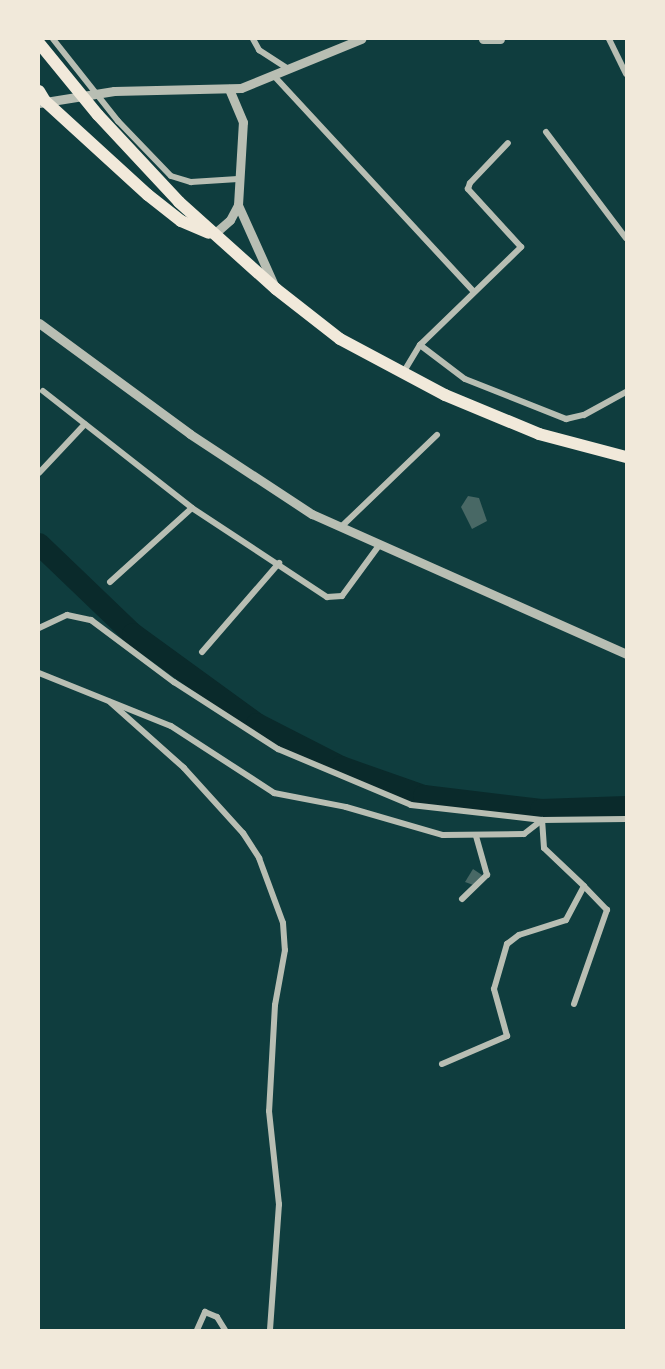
<!DOCTYPE html>
<style>
body{margin:0}
#map{position:relative;width:665px;height:1369px;overflow:hidden;background:#0f3d3e;font-family:Cabin,sans-serif}
div>[style]{position:absolute}
.river>*{height:22px;margin:-11px;padding:0 11px;transform-origin:11px;border-radius:11px;background:#0a2a2b}
.building>*{inset:0;background:#486865}
.minor>*{height:6px;margin:-3px;padding:0 3px;transform-origin:3px;border-radius:3px;background:#b8beb3}
.tertiary>*{height:9px;margin:-4.5px;padding:0 4.5px;transform-origin:4.5px;border-radius:4.5px;background:#b8beb3}
.primary>*{height:12px;margin:-6px;padding:0 6px;transform-origin:6px;border-radius:6px;background:#f1e9da}
span{translate:-50% -50%;white-space:nowrap;text-align:center;line-height:1.15;-webkit-text-stroke:6px #f1e9da;paint-order:stroke}
.frame{position:absolute;inset:0;border:40px solid #f1e9da;pointer-events:none}
</style>
<div id="map">
<div class="river">
<i style="left:39px;top:544px;width:130px;rotate:43.8deg"></i>
<i style="left:133px;top:634px;width:153px;rotate:36deg"></i>
<i style="left:257px;top:724px;width:94px;rotate:27.1deg"></i>
<i style="left:341px;top:767px;width:88px;rotate:19.3deg"></i>
<i style="left:424px;top:796px;width:118px;rotate:6.8deg"></i>
<i style="left:541px;top:810px;width:85px;rotate:-2deg"></i>
</div>
<div class="building">
<i style="clip-path:polygon(468px 496px,479px 498px,487px 521px,472px 529px,461px 507px)"></i>
<i style="clip-path:polygon(473px 869px,482px 875px,476px 886px,465px 882px)"></i>
</div>
<div class="minor">
<i style="left:53px;top:39px;width:105px;rotate:51.6deg"></i>
<i style="left:118px;top:121px;width:76px;rotate:46.1deg"></i>
<i style="left:171px;top:176px;width:21px;rotate:17deg"></i>
<i style="left:191px;top:182px;width:47px;rotate:-3.7deg"></i>
<i style="left:253px;top:39px;width:13px;rotate:61deg"></i>
<i style="left:259px;top:50px;width:35px;rotate:33deg"></i>
<i style="left:609px;top:39px;width:39px;rotate:64deg"></i>
<i style="left:275px;top:77px;width:292px;rotate:47.2deg"></i>
<i style="left:546px;top:132px;width:133px;rotate:53deg"></i>
<i style="left:420px;top:345px;width:56px;rotate:37.1deg"></i>
<i style="left:465px;top:379px;width:109px;rotate:21.6deg"></i>
<i style="left:566px;top:419px;width:18px;rotate:-13deg"></i>
<i style="left:584px;top:415px;width:48px;rotate:-28.7deg"></i>
<i style="left:403px;top:373px;width:33px;rotate:-59deg"></i>
<i style="left:420px;top:345px;width:141px;rotate:-44.1deg"></i>
<i style="left:521px;top:247px;width:79px;rotate:-132.4deg"></i>
<i style="left:468px;top:189px;width:6px;rotate:-72deg"></i>
<i style="left:470px;top:183px;width:55px;rotate:-46.5deg"></i>
<i style="left:43px;top:391px;width:189px;rotate:38.1deg"></i>
<i style="left:192px;top:508px;width:162px;rotate:33.4deg"></i>
<i style="left:327px;top:597px;width:15px;rotate:-4deg"></i>
<i style="left:342px;top:596px;width:64px;rotate:-53.8deg"></i>
<i style="left:39px;top:473px;width:67px;rotate:-46.8deg"></i>
<i style="left:341px;top:527px;width:133px;rotate:-43.8deg"></i>
<i style="left:110px;top:582px;width:110px;rotate:-42.1deg"></i>
<i style="left:39px;top:628px;width:31px;rotate:-25deg"></i>
<i style="left:67px;top:615px;width:25px;rotate:12deg"></i>
<i style="left:91px;top:620px;width:104px;rotate:36.8deg"></i>
<i style="left:174px;top:682px;width:124px;rotate:32.8deg"></i>
<i style="left:278px;top:749px;width:144px;rotate:22.8deg"></i>
<i style="left:411px;top:805px;width:132px;rotate:6.5deg"></i>
<i style="left:542px;top:820px;width:84px;rotate:-0.7deg"></i>
<i style="left:202px;top:652px;width:118px;rotate:-49.1deg"></i>
<i style="left:39px;top:673px;width:142px;rotate:21.9deg"></i>
<i style="left:171px;top:726px;width:123px;rotate:33deg"></i>
<i style="left:274px;top:793px;width:73px;rotate:11deg"></i>
<i style="left:346px;top:807px;width:101px;rotate:16.1deg"></i>
<i style="left:443px;top:835px;width:81px;rotate:-0.7deg"></i>
<i style="left:524px;top:834px;width:23px;rotate:-38deg"></i>
<i style="left:110px;top:702px;width:99px;rotate:41.7deg"></i>
<i style="left:184px;top:768px;width:88px;rotate:47.8deg"></i>
<i style="left:243px;top:833px;width:30px;rotate:57deg"></i>
<i style="left:259px;top:858px;width:69px;rotate:69.7deg"></i>
<i style="left:283px;top:923px;width:27px;rotate:86deg"></i>
<i style="left:285px;top:950px;width:56px;rotate:100.3deg"></i>
<i style="left:275px;top:1005px;width:106px;rotate:93.2deg"></i>
<i style="left:269px;top:1111px;width:94px;rotate:83.9deg"></i>
<i style="left:279px;top:1204px;width:126px;rotate:94.1deg"></i>
<i style="left:462px;top:899px;width:35px;rotate:-44deg"></i>
<i style="left:487px;top:875px;width:41px;rotate:-105.8deg"></i>
<i style="left:574px;top:1004px;width:100px;rotate:-70.7deg"></i>
<i style="left:607px;top:910px;width:33px;rotate:-134deg"></i>
<i style="left:442px;top:1064px;width:71px;rotate:-23.3deg"></i>
<i style="left:507px;top:1036px;width:49px;rotate:-105.5deg"></i>
<i style="left:494px;top:989px;width:47px;rotate:-73.9deg"></i>
<i style="left:507px;top:944px;width:15px;rotate:-37deg"></i>
<i style="left:519px;top:935px;width:49px;rotate:-17.7deg"></i>
<i style="left:566px;top:920px;width:38px;rotate:-62deg"></i>
<i style="left:584px;top:886px;width:55px;rotate:-136.5deg"></i>
<i style="left:544px;top:848px;width:28px;rotate:-94deg"></i>
<i style="left:197px;top:1330px;width:20px;rotate:-66deg"></i>
<i style="left:205px;top:1312px;width:13px;rotate:23deg"></i>
<i style="left:217px;top:1317px;width:15px;rotate:58deg"></i>
</div>
<div class="tertiary">
<i style="left:483px;top:39px;width:17px"></i>
<i style="left:39px;top:103px;width:76px;rotate:-9.1deg"></i>
<i style="left:114px;top:91px;width:127px;rotate:-1.4deg"></i>
<i style="left:241px;top:88px;width:130px;rotate:-22.2deg"></i>
<i style="left:238px;top:205px;width:88px;rotate:65.8deg"></i>
<i style="left:214px;top:234px;width:21px;rotate:-41deg"></i>
<i style="left:230px;top:220px;width:17px;rotate:-62deg"></i>
<i style="left:238px;top:205px;width:83px;rotate:-86.6deg"></i>
<i style="left:243px;top:122px;width:36px;rotate:-113deg"></i>
<i style="left:39px;top:323px;width:187px;rotate:36.3deg"></i>
<i style="left:190px;top:434px;width:146px;rotate:33.3deg"></i>
<i style="left:312px;top:514px;width:344px;rotate:24deg"></i>
</div>
<div class="primary">
<i style="left:39px;top:43px;width:93px;rotate:50.7deg"></i>
<i style="left:98px;top:115px;width:119px;rotate:47deg"></i>
<i style="left:179px;top:202px;width:130px;rotate:41.9deg"></i>
<i style="left:276px;top:289px;width:81px;rotate:38deg"></i>
<i style="left:340px;top:339px;width:119px;rotate:28.1deg"></i>
<i style="left:445px;top:395px;width:102px;rotate:22.5deg"></i>
<i style="left:539px;top:434px;width:90px;rotate:14.8deg"></i>
<i style="left:39px;top:91px;width:12px;rotate:59deg"></i>
<i style="left:45px;top:101px;width:139px;rotate:42.4deg"></i>
<i style="left:148px;top:195px;width:42px;rotate:38.2deg"></i>
<i style="left:181px;top:221px;width:30px;rotate:23deg"></i>
</div>
<div class="frame"></div>
</div>
